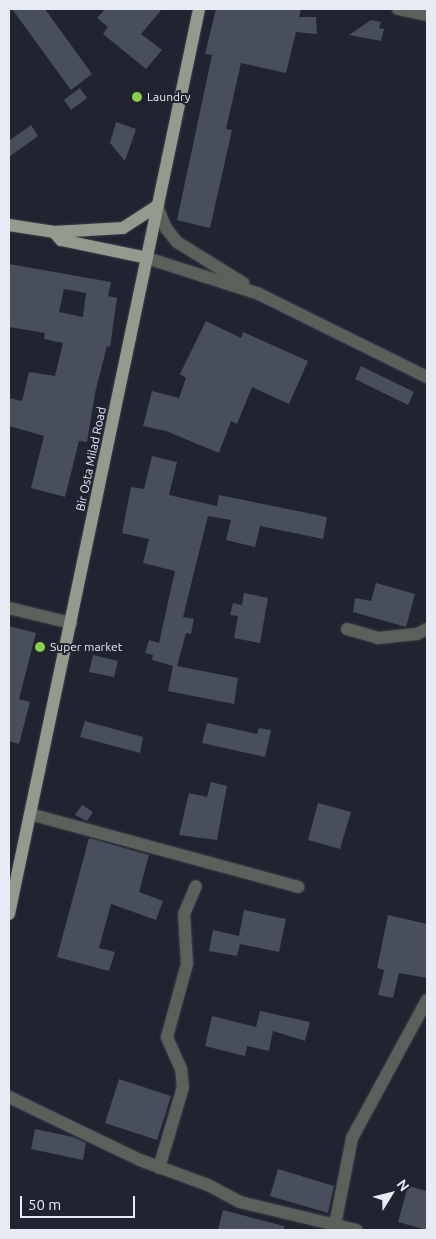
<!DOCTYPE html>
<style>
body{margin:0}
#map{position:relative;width:436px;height:1239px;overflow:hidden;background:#1f2430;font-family:Ubuntu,sans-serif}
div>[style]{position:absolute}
.building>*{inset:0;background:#484e5c}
.roads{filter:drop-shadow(0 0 1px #3b404b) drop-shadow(0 0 1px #3b404b)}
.minor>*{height:12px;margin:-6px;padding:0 6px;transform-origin:6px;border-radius:6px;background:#5c605a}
.major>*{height:12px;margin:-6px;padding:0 6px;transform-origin:6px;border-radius:6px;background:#939b8e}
.dots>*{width:14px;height:14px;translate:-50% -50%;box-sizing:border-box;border:2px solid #1f2430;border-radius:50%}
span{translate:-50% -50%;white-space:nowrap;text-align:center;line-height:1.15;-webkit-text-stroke:4px #1f2430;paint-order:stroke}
.poi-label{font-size:12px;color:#e7ebf3}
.left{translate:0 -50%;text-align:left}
.street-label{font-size:12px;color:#e7ebf3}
.frame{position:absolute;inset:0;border:10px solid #e7ebf3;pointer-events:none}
.north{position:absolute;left:366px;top:1169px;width:50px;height:50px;-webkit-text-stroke:4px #1f2430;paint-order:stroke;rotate:54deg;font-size:14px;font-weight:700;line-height:20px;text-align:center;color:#e7ebf3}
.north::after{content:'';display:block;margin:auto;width:18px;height:22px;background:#e7ebf3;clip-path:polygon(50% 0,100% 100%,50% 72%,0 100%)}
.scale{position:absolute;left:20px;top:1196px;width:115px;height:22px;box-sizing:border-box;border:2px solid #e7ebf3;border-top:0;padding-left:6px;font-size:15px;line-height:18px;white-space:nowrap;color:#e7ebf3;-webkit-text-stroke:4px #1f2430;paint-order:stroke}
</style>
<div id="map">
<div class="building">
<i style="clip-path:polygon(12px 9px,45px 9px,92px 74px,71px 90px)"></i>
<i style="clip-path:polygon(105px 9px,162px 9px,141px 34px,162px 50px,146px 69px,103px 34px,108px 27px,97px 18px)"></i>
<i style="clip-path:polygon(216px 9px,301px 9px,299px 17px,316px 17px,317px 34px,296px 32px,286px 73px,241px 63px,226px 129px,232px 130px,210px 228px,177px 220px,212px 55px,205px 54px)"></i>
<i style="clip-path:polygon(371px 20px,381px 22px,379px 28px,384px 29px,381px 41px,349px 35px)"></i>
<i style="clip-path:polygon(80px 88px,87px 98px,71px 110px,64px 100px)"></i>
<i style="clip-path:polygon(116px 122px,136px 129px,125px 161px,110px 143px)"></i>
<i style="clip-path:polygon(31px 125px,38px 136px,9px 157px,9px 141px)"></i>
<i style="clip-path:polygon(evenodd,9px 264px,111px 282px,108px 296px,117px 298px,110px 347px,107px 346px,95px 393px,87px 442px,79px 441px,65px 497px,31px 488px,44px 436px,9px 426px,9px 398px,22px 401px,29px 372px,55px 376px,63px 343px,44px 339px,45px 333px,9px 327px,9px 264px,64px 289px,86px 293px,83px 317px,59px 312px,64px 289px)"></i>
<i style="clip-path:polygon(206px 321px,241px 338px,243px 332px,308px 361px,289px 404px,252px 387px,237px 424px,231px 421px,219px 453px,166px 431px,143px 426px,152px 391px,179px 398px,186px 378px,180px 374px)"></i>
<i style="clip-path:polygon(361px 366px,414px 392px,408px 405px,355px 379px)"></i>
<i style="clip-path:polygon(152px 456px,177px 462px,169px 495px,217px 506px,219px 495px,327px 517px,323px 539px,260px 526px,255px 547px,226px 540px,231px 520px,208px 516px,183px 617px,194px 619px,191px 634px,186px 633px,177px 666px,238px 678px,234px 704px,168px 691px,173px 666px,152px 660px,153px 655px,145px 653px,149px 640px,159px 643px,175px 571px,143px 563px,149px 539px,122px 533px,131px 487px,144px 489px)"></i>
<i style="clip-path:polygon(376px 583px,415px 594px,406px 627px,353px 612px,355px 598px,371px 601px)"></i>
<i style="clip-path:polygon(244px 593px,268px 598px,260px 643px,234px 638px,238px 616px,230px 615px,233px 603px,242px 605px)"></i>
<i style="clip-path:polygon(9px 626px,36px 633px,19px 699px,30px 702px,19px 744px,9px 741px)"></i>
<i style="clip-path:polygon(93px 655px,118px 661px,114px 677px,89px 672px)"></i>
<i style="clip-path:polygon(85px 721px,143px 737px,140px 753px,80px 737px)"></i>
<i style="clip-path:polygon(207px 723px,257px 734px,259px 728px,271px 730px,265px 757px,202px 743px)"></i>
<i style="clip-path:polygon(211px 782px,227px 786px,217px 840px,179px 835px,189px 793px,207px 797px)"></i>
<i style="clip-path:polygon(318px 803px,351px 812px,340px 849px,308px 840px)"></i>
<i style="clip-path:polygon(82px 805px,93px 812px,87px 821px,75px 815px)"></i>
<i style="clip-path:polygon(89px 838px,149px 855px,139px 892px,163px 901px,156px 920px,111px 904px,99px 948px,115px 952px,109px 971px,57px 957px)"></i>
<i style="clip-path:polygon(244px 910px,286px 919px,279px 952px,240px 944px,237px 956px,209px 951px,213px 930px,239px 936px)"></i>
<i style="clip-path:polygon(388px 915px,427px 924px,427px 978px,399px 973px,393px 998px,378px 995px,384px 970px,377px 968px)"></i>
<i style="clip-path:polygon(260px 1011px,310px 1022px,305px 1041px,273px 1031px,269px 1051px,247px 1046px,245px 1056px,205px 1046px,212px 1016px,256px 1027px)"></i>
<i style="clip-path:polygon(119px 1079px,171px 1096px,157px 1140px,105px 1123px)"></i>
<i style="clip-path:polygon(35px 1129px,73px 1137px,86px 1143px,83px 1160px,31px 1149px)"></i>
<i style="clip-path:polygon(278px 1169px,334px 1186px,328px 1213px,270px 1196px)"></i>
<i style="clip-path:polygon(408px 1186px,427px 1191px,427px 1230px,398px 1222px)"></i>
<i style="clip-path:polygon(223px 1210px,284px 1226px,284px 1230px,218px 1230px)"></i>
</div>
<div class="roads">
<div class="minor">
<i style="left:398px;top:9px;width:30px;rotate:12deg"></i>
<i style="left:157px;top:206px;width:24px;rotate:68deg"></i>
<i style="left:166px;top:228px;width:18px;rotate:52deg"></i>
<i style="left:177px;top:242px;width:78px;rotate:31.8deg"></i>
<i style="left:147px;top:258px;width:118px;rotate:17.8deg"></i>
<i style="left:259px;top:294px;width:187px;rotate:26.3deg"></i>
<i style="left:9px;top:608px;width:64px;rotate:13.6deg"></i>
<i style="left:347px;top:629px;width:32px;rotate:16deg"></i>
<i style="left:378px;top:638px;width:39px;rotate:-6deg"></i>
<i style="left:417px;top:634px;width:11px;rotate:-27deg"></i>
<i style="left:30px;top:814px;width:278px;rotate:15.2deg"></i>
<i style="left:9px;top:1097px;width:145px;rotate:25.7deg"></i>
<i style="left:140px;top:1160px;width:72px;rotate:20.2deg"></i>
<i style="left:208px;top:1185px;width:36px;rotate:28deg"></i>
<i style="left:240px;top:1202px;width:120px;rotate:13.5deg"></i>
<i style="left:159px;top:1168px;width:84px;rotate:-73.5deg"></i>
<i style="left:183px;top:1087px;width:18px;rotate:-96deg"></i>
<i style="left:181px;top:1069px;width:35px;rotate:-114deg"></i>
<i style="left:167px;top:1037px;width:76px;rotate:-74.7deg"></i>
<i style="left:187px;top:964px;width:50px;rotate:-93.4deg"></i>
<i style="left:184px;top:914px;width:30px;rotate:-67deg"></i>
<i style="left:335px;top:1225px;width:89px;rotate:-78.9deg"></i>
<i style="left:352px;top:1138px;width:157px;rotate:-61.5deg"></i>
</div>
<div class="major">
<i style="left:9px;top:225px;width:46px;rotate:8.8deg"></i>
<i style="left:54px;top:232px;width:69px;rotate:-3.3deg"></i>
<i style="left:123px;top:228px;width:40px;rotate:-32.9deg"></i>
<i style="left:54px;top:232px;width:11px;rotate:49deg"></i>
<i style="left:61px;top:240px;width:88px;rotate:11.8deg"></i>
<i style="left:9px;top:914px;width:925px;rotate:-78.14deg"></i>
</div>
</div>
<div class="dots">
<i style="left:137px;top:97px;background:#89cf49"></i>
<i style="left:40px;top:647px;background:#89cf49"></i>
</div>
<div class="poi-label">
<span class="left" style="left:147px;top:97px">Laundry</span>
<span class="left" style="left:50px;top:647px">Super market</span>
</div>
<div class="street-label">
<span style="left:91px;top:459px;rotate:-78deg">Bir Osta Milad Road</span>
</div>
<div class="frame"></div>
<div class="north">N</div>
<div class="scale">50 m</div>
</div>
